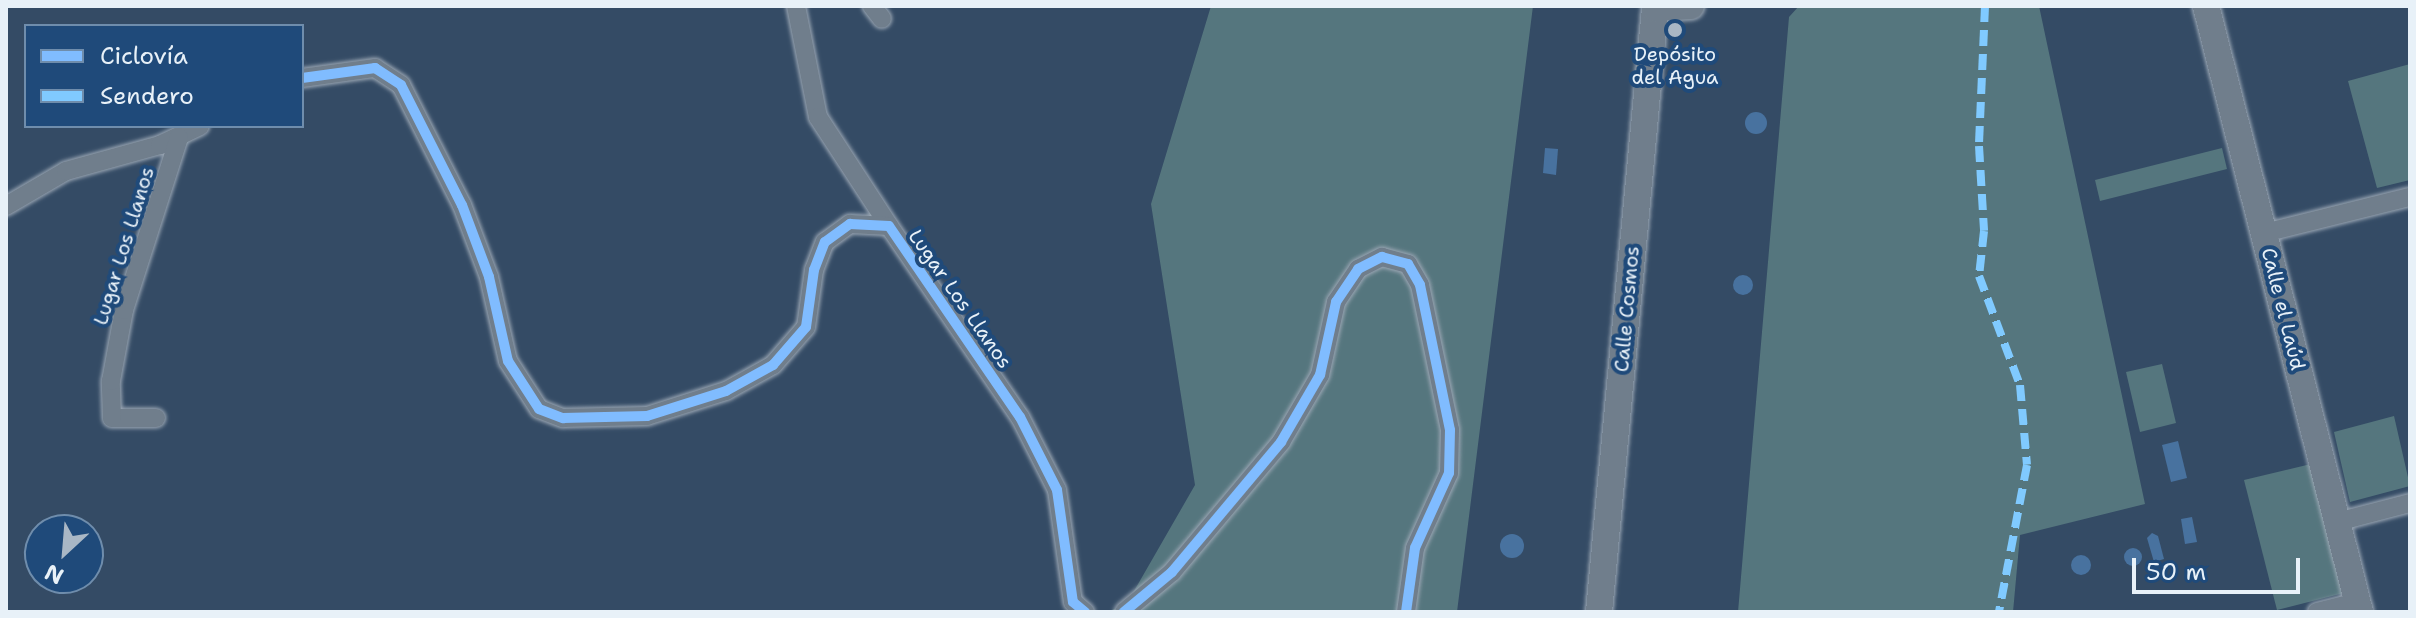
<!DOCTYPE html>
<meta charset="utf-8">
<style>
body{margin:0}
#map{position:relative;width:2416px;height:618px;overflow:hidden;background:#344b65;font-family:"Shantell Sans",sans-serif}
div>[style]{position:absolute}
.green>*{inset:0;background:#55767e}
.water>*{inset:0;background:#48729f}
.round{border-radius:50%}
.roads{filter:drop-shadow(0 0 2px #9aa6b3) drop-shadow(0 0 2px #9aa6b3)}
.street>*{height:18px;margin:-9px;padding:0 9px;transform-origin:9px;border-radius:9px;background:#707e8c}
.secondary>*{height:26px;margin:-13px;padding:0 13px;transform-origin:13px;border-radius:13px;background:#707e8c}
.quiet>*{height:8px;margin-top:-4px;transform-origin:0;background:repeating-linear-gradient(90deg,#80caff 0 16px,transparent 0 24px)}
.cycleway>*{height:10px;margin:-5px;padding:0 5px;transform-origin:5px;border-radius:5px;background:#80bcff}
.dots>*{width:22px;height:22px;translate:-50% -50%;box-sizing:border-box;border:4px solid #1f4a7a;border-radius:50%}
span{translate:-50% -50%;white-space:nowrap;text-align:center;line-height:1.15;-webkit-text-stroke:8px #1f4a7a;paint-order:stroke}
.poi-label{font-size:20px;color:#e8f1f8}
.street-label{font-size:20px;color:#e8f1f8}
.frame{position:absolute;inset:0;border:8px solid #e8f1f8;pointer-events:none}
.legend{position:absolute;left:24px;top:24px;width:280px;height:104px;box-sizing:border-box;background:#1f4a7a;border:2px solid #6f8dac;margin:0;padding:10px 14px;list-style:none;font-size:24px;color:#e8f1f8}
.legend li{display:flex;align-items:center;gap:16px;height:40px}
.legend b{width:40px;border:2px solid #6f8dac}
.north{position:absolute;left:24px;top:514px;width:80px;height:80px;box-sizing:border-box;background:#1f4a7a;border:2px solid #6f8dac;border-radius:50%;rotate:206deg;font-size:22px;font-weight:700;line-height:32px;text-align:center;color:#e8f1f8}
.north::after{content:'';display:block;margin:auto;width:28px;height:36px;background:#a9b7c5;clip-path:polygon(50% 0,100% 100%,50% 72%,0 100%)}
.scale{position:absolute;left:2132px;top:558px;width:168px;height:36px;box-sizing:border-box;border:4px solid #e8f1f8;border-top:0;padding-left:10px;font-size:24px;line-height:28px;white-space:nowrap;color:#e8f1f8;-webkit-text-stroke:6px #1f4a7a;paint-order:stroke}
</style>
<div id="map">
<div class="green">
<i style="clip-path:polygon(1211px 6px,1533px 6px,1457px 612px,1106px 612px,1126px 605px,1195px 485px,1151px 204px)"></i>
<i style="clip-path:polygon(1799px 6px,2039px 6px,2145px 504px,2020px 535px,2013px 612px,1738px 612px,1789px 17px)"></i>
<i style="clip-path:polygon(2410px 64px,2410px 180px,2377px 188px,2348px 81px)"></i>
<i style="clip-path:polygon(2222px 148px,2227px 169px,2100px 201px,2095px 180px)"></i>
<i style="clip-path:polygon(2162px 364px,2176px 423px,2140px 432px,2126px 372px)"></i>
<i style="clip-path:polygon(2394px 416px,2410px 486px,2350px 502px,2334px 432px)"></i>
<i style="clip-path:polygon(2311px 464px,2344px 593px,2277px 610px,2244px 480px)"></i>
</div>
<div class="water">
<i class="round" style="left:1745px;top:112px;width:22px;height:22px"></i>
<i style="clip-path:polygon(1545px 148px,1558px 149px,1556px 175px,1543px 173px)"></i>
<i class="round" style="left:1733px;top:275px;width:20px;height:20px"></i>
<i style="clip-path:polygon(2178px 441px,2187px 478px,2171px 482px,2162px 445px)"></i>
<i style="clip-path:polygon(2192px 517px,2197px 542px,2185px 544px,2181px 519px)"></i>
<i style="clip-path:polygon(2152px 533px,2158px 536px,2164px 559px,2154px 562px,2147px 538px)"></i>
<i class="round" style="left:1500px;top:534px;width:24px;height:24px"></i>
<i class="round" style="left:2124px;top:548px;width:18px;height:18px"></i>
<i class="round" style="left:2071px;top:555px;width:20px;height:20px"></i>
</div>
<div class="roads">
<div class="street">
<i style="left:796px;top:6px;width:113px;rotate:78.8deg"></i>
<i style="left:818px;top:117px;width:130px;rotate:56.9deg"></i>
<i style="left:872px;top:6px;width:16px;rotate:52deg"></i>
<i style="left:302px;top:78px;width:74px;rotate:-7.8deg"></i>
<i style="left:375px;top:68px;width:31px;rotate:33deg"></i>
<i style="left:401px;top:85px;width:135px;rotate:63.1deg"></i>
<i style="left:462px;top:205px;width:77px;rotate:69.4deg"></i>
<i style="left:489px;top:277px;width:86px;rotate:77.3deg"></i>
<i style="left:508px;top:361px;width:57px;rotate:57.1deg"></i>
<i style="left:539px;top:409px;width:26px;rotate:21deg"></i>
<i style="left:563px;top:418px;width:84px;rotate:-1.4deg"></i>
<i style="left:647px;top:416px;width:83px;rotate:-17.6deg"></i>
<i style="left:726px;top:391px;width:54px;rotate:-29deg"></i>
<i style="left:773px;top:365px;width:50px;rotate:-49deg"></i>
<i style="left:806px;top:327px;width:58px;rotate:-82deg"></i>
<i style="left:814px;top:270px;width:30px;rotate:-69deg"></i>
<i style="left:825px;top:242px;width:31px;rotate:-36deg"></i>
<i style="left:850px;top:224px;width:39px;rotate:3deg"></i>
<i style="left:889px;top:226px;width:232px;rotate:55.6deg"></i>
<i style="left:1020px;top:417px;width:82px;rotate:63.1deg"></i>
<i style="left:1057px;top:490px;width:113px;rotate:81.9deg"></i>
<i style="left:1073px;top:602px;width:16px;rotate:40deg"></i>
<i style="left:6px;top:206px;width:69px;rotate:-30.3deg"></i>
<i style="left:66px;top:171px;width:98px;rotate:-15.5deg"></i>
<i style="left:160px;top:145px;width:44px;rotate:-25.4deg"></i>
<i style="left:2264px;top:233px;width:150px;rotate:-13.9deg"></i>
<i style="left:156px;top:418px;width:44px;rotate:180deg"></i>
<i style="left:112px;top:418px;width:37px;rotate:-92deg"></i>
<i style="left:111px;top:381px;width:72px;rotate:-79.6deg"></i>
<i style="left:124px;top:310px;width:181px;rotate:-72.3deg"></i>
<i style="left:2337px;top:522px;width:75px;rotate:-14.6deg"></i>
<i style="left:1124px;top:612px;width:62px;rotate:-39.8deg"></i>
<i style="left:1172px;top:572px;width:170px;rotate:-50deg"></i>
<i style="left:1281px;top:442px;width:78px;rotate:-59.8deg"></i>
<i style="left:1320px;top:375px;width:75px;rotate:-77.6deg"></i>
<i style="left:1336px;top:302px;width:40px;rotate:-56deg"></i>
<i style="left:1358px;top:269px;width:27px;rotate:-27deg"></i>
<i style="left:1382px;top:257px;width:27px;rotate:15deg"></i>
<i style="left:1408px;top:264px;width:24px;rotate:60deg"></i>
<i style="left:1420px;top:285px;width:148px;rotate:78.3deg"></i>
<i style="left:1450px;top:430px;width:43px;rotate:91.3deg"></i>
<i style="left:1449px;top:473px;width:82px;rotate:114.4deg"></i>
<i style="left:1415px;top:548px;width:65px;rotate:98deg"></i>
<i style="left:2317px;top:612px;width:41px;rotate:-14deg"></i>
</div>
<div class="secondary">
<i style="left:2206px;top:6px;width:625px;rotate:75.74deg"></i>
<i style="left:1599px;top:612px;width:607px;rotate:-84.7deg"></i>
<i style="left:1655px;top:8px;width:36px;rotate:-3deg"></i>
</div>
</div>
<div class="quiet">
<i style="left:1985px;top:6px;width:140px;rotate:92.5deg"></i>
<i style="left:1979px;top:146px;width:85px;rotate:86.6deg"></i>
<i style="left:1984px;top:231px;width:45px;rotate:96.3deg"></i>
<i style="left:1979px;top:276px;width:116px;rotate:69.4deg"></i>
<i style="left:2020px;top:385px;width:80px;rotate:85deg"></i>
<i style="left:2027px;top:465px;width:150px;rotate:100.8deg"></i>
</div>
<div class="cycleway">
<i style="left:302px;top:78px;width:74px;rotate:-7.8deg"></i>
<i style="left:375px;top:68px;width:31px;rotate:33deg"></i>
<i style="left:401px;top:85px;width:135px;rotate:63.1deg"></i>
<i style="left:462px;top:205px;width:77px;rotate:69.4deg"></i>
<i style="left:489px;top:277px;width:86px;rotate:77.3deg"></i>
<i style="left:508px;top:361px;width:57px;rotate:57.1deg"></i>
<i style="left:539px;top:409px;width:26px;rotate:21deg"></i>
<i style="left:563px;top:418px;width:84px;rotate:-1.4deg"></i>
<i style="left:647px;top:416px;width:83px;rotate:-17.6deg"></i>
<i style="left:726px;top:391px;width:54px;rotate:-29deg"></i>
<i style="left:773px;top:365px;width:50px;rotate:-49deg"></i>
<i style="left:806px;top:327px;width:58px;rotate:-82deg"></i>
<i style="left:814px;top:270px;width:30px;rotate:-69deg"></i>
<i style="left:825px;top:242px;width:31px;rotate:-36deg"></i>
<i style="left:850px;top:224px;width:39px;rotate:3deg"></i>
<i style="left:889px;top:226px;width:232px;rotate:55.6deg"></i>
<i style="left:1020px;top:417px;width:82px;rotate:63.1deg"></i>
<i style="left:1057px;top:490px;width:113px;rotate:81.9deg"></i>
<i style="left:1073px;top:602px;width:16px;rotate:40deg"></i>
<i style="left:1124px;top:612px;width:62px;rotate:-39.8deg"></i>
<i style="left:1172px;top:572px;width:170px;rotate:-50deg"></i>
<i style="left:1281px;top:442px;width:78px;rotate:-59.8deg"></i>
<i style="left:1320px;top:375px;width:75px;rotate:-77.6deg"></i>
<i style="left:1336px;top:302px;width:40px;rotate:-56deg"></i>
<i style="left:1358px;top:269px;width:27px;rotate:-27deg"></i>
<i style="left:1382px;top:257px;width:27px;rotate:15deg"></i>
<i style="left:1408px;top:264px;width:24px;rotate:60deg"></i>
<i style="left:1420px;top:285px;width:148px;rotate:78.3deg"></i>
<i style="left:1450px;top:430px;width:43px;rotate:91.3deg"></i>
<i style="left:1449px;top:473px;width:82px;rotate:114.4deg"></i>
<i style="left:1415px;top:548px;width:65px;rotate:98deg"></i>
</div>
<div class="dots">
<i style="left:1675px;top:30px;background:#a9b7c5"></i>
</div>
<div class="poi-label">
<span style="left:1675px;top:66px">Depósito<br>del Agua</span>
</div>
<div class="street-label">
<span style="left:124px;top:246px;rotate:-73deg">Lugar Los Llanos</span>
<span style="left:960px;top:299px;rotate:55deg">Lugar Los Llanos</span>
<span style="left:1627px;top:309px;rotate:-85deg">Calle Cosmos</span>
<span style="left:2283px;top:309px;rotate:76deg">Calle el Laúd</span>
</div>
<div class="frame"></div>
<ul class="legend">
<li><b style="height:10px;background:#80bcff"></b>Ciclovía</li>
<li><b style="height:10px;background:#80caff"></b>Sendero</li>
</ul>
<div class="north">N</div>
<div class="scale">50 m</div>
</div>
